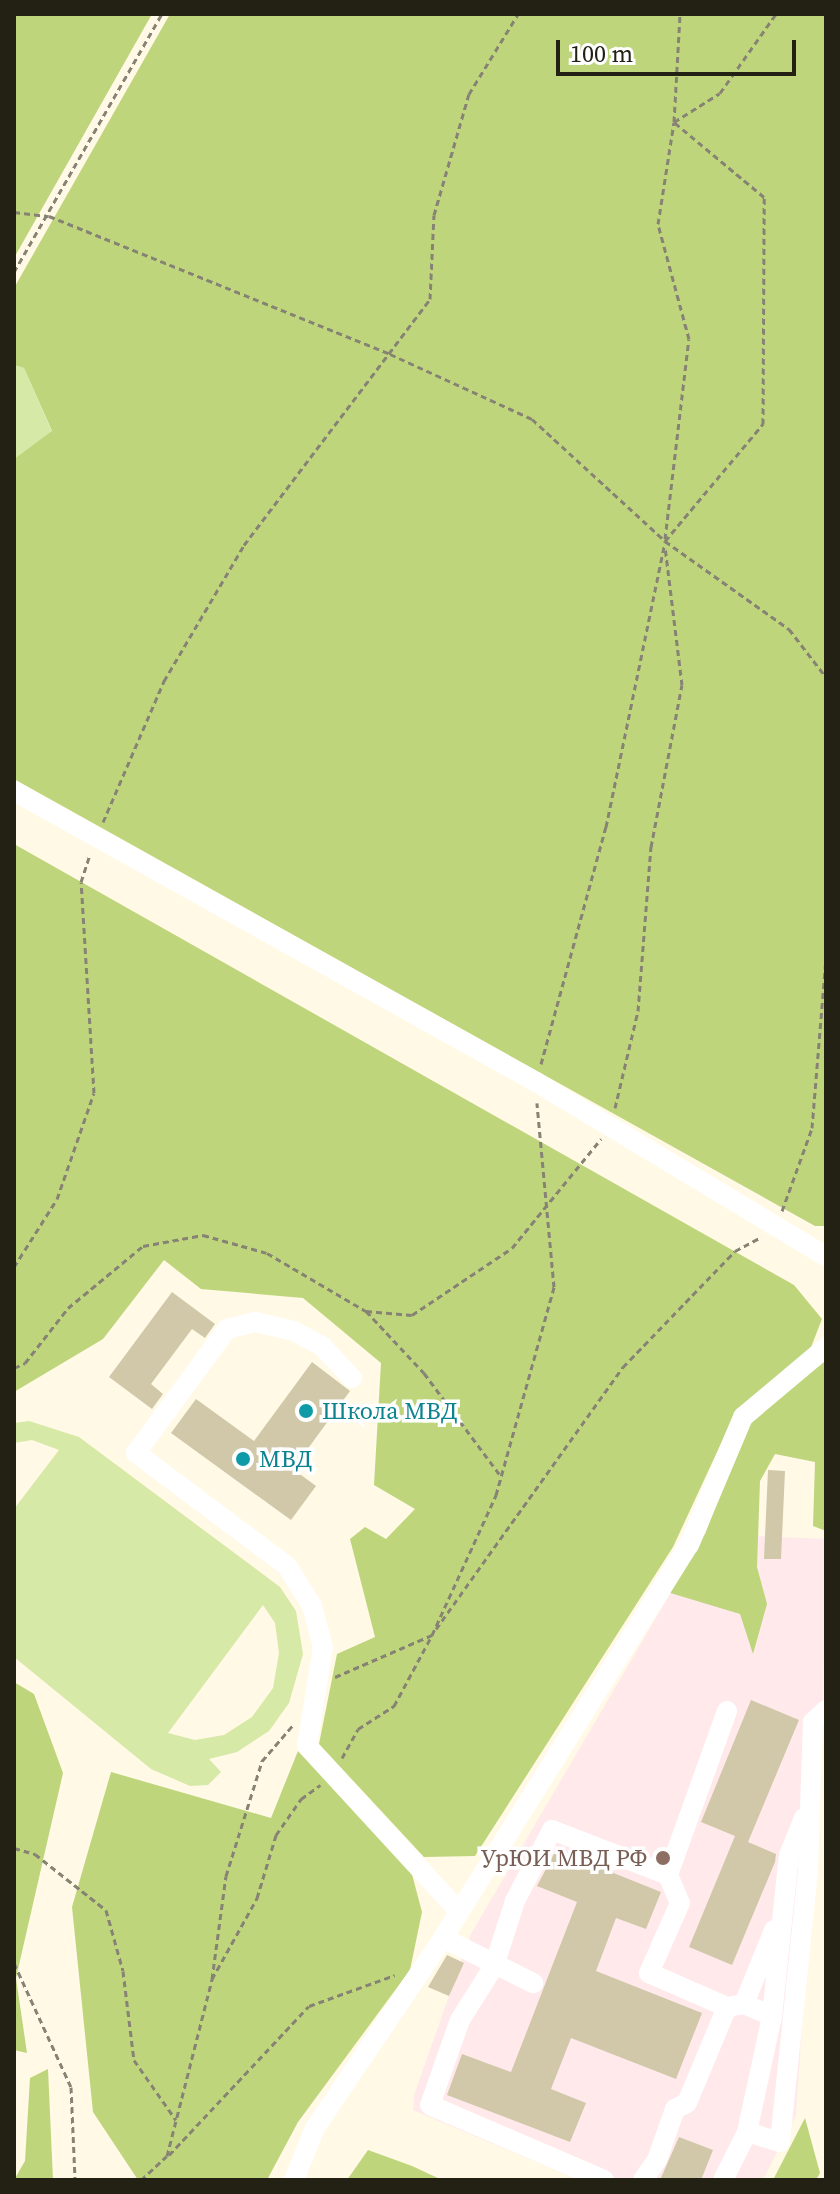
<!DOCTYPE html>
<meta charset="utf-8">
<style>
body{margin:0}
#map{position:relative;width:840px;height:2194px;overflow:hidden;background:#fff9e6;font-family:"Source Serif 4",serif}
div>[style]{position:absolute}
.education>*{inset:0;background:#ffe9ea}
.green>*{inset:0;background:#d7e9a7}
.forest>*{inset:0;background:#bed57c}
.building>*{inset:0;background:#d1c8aa}
.path>*{height:3px;margin-top:-1.5px;transform-origin:0;background:repeating-linear-gradient(90deg,#878374 0 6px,transparent 0 10px)}
.minor>*{height:20px;margin:-10px;padding:0 10px;transform-origin:10px;border-radius:10px;background:#fff}
.dots>*{width:22px;height:22px;translate:-50% -50%;box-sizing:border-box;border:4px solid #fff;border-radius:50%}
span{translate:-50% -50%;white-space:nowrap;text-align:center;line-height:1.15;-webkit-text-stroke:7px #fff;paint-order:stroke}
.culture-label{font-size:24px;color:#0d838f}
.left{translate:0 -50%;text-align:left}
.education-label{font-size:24px;color:#785e54}
.right{translate:-100% -50%;text-align:right}
.frame{position:absolute;inset:0;border:16px solid #232014;pointer-events:none}
.scale{position:absolute;left:556px;top:40px;width:240px;height:36px;box-sizing:border-box;border:4px solid #232014;border-top:0;padding-left:10px;font-size:24px;line-height:28px;white-space:nowrap;color:#232014;-webkit-text-stroke:6px #fff;paint-order:stroke}
</style>
<div id="map">
<div class="education">
<i style="clip-path:polygon(705px 1534px,826px 1539px,823px 1713px,796px 2115px,763px 2180px,579px 2180px,413px 2110px,414px 2095px,471px 1934px)"></i>
</div>
<div class="green">
<i style="clip-path:polygon(14px 365px,24px 368px,52px 432px,14px 459px)"></i>
<i style="clip-path:polygon(evenodd,29px 1421px,79px 1437px,280px 1587px,296px 1611px,303px 1654px,289px 1703px,269px 1731px,237px 1752px,209px 1759px,221px 1772px,208px 1785px,190px 1786px,151px 1769px,14px 1657px,14px 1509px,59px 1450px,32px 1440px,14px 1443px,14px 1423px,29px 1421px,263px 1605px,275px 1623px,279px 1653px,273px 1688px,252px 1717px,224px 1735px,195px 1740px,168px 1733px,263px 1605px)"></i>
</div>
<div class="forest">
<i style="clip-path:polygon(14px 14px,152px 14px,14px 258px)"></i>
<i style="clip-path:polygon(170px 14px,826px 14px,826px 1226px,815px 1226px,14px 779px,14px 459px,52px 431px,24px 368px,14px 365px,14px 288px)"></i>
<i style="clip-path:polygon(14px 844px,794px 1285px,822px 1319px,808px 1355px,737px 1409px,673px 1547px,475px 1856px,424px 1857px,319px 1744px,337px 1654px,375px 1637px,350px 1539px,365px 1527px,386px 1539px,415px 1509px,374px 1485px,381px 1363px,303px 1298px,201px 1289px,164px 1260px,103px 1339px,14px 1392px)"></i>
<i style="clip-path:polygon(825px 1361px,826px 1531px,813px 1526px,815px 1462px,775px 1454px,760px 1481px,757px 1567px,767px 1604px,753px 1654px,740px 1614px,667px 1592px,705px 1534px,748px 1423px)"></i>
<i style="clip-path:polygon(14px 1682px,34px 1694px,63px 1773px,16px 1978px,27px 2053px,14px 2050px)"></i>
<i style="clip-path:polygon(298px 1751px,409px 1863px,422px 1912px,410px 1970px,298px 2122px,267px 2180px,138px 2180px,93px 2112px,72px 1907px,111px 1772px,271px 1818px)"></i>
<i style="clip-path:polygon(48px 2069px,53px 2180px,14px 2180px,25px 2161px,30px 2078px)"></i>
<i style="clip-path:polygon(805px 2118px,820px 2173px,816px 2180px,773px 2180px)"></i>
<i style="clip-path:polygon(368px 2150px,412px 2166px,442px 2180px,347px 2180px)"></i>
</div>
<div class="building">
<i style="clip-path:polygon(172px 1292px,215px 1324px,205px 1338px,192px 1329px,151px 1384px,163px 1394px,152px 1409px,109px 1377px)"></i>
<i style="clip-path:polygon(312px 1362px,350px 1391px,293px 1469px,316px 1486px,291px 1520px,171px 1433px,196px 1399px,254px 1441px)"></i>
<i style="clip-path:polygon(768px 1470px,785px 1471px,781px 1559px,764px 1559px)"></i>
<i style="clip-path:polygon(751px 1700px,799px 1720px,748px 1842px,776px 1854px,775px 1862px,732px 1965px,689px 1947px,735px 1836px,701px 1822px)"></i>
<i style="clip-path:polygon(556px 1850px,661px 1892px,646px 1929px,616px 1918px,596px 1971px,702px 2013px,676px 2079px,571px 2038px,551px 2089px,586px 2103px,570px 2142px,447px 2095px,462px 2054px,511px 2072px,577px 1902px,537px 1886px)"></i>
<i style="clip-path:polygon(447px 1955px,464px 1963px,449px 1996px,428px 1987px)"></i>
<i style="clip-path:polygon(679px 2137px,713px 2150px,701px 2180px,660px 2180px)"></i>
</div>
<div class="path">
<i style="left:14px;top:212px;width:35px;rotate:7deg"></i>
<i style="left:49px;top:216px;width:368px;rotate:22deg"></i>
<i style="left:390px;top:354px;width:156px;rotate:24.6deg"></i>
<i style="left:532px;top:419px;width:180px;rotate:42.5deg"></i>
<i style="left:665px;top:541px;width:152px;rotate:35.4deg"></i>
<i style="left:789px;top:629px;width:61px;rotate:52.4deg"></i>
<i style="left:14px;top:272px;width:297px;rotate:-60.2deg"></i>
<i style="left:665px;top:539px;width:201px;rotate:-83.2deg"></i>
<i style="left:689px;top:339px;width:119px;rotate:-105.1deg"></i>
<i style="left:658px;top:224px;width:103px;rotate:-81.1deg"></i>
<i style="left:674px;top:122px;width:54px;rotate:-32.2deg"></i>
<i style="left:720px;top:93px;width:97px;rotate:-54.7deg"></i>
<i style="left:103px;top:822px;width:154px;rotate:-66.6deg"></i>
<i style="left:164px;top:681px;width:158px;rotate:-59.5deg"></i>
<i style="left:244px;top:545px;width:308px;rotate:-52.9deg"></i>
<i style="left:430px;top:299px;width:84px;rotate:-87.3deg"></i>
<i style="left:434px;top:215px;width:126px;rotate:-73.9deg"></i>
<i style="left:469px;top:94px;width:94px;rotate:-58.5deg"></i>
<i style="left:541px;top:1064px;width:246px;rotate:-74.7deg"></i>
<i style="left:606px;top:827px;width:292px;rotate:-78.3deg"></i>
<i style="left:665px;top:541px;width:153px;rotate:-50.1deg"></i>
<i style="left:763px;top:424px;width:227px;rotate:-89.7deg"></i>
<i style="left:764px;top:197px;width:117px;rotate:-140.2deg"></i>
<i style="left:674px;top:122px;width:108px;rotate:-86.8deg"></i>
<i style="left:615px;top:1108px;width:100px;rotate:-76.7deg"></i>
<i style="left:638px;top:1011px;width:165px;rotate:-85.5deg"></i>
<i style="left:651px;top:847px;width:165px;rotate:-79.2deg"></i>
<i style="left:682px;top:685px;width:139px;rotate:-97deg"></i>
<i style="left:782px;top:1211px;width:88px;rotate:-70.1deg"></i>
<i style="left:812px;top:1128px;width:173px;rotate:-85.3deg"></i>
<i style="left:14px;top:1267px;width:80px;rotate:-57.7deg"></i>
<i style="left:57px;top:1199px;width:112px;rotate:-70.8deg"></i>
<i style="left:94px;top:1093px;width:211px;rotate:-93.5deg"></i>
<i style="left:81px;top:882px;width:28px;rotate:-72deg"></i>
<i style="left:366px;top:1311px;width:85px;rotate:46.9deg"></i>
<i style="left:424px;top:1373px;width:127px;rotate:53.3deg"></i>
<i style="left:14px;top:1368px;width:12px;rotate:-24deg"></i>
<i style="left:25px;top:1363px;width:70px;rotate:-52deg"></i>
<i style="left:68px;top:1308px;width:97px;rotate:-39.6deg"></i>
<i style="left:143px;top:1246px;width:61px;rotate:-10.4deg"></i>
<i style="left:203px;top:1235px;width:66px;rotate:15.7deg"></i>
<i style="left:267px;top:1253px;width:115px;rotate:30.4deg"></i>
<i style="left:366px;top:1311px;width:46px;rotate:5deg"></i>
<i style="left:412px;top:1315px;width:120px;rotate:-33.8deg"></i>
<i style="left:512px;top:1248px;width:141px;rotate:-50.8deg"></i>
<i style="left:436px;top:1629px;width:322px;rotate:-54.5deg"></i>
<i style="left:623px;top:1367px;width:161px;rotate:-46deg"></i>
<i style="left:735px;top:1251px;width:30px;rotate:-28deg"></i>
<i style="left:335px;top:1677px;width:106px;rotate:-23.4deg"></i>
<i style="left:432px;top:1635px;width:154px;rotate:-65.4deg"></i>
<i style="left:496px;top:1495px;width:216px;rotate:-74.4deg"></i>
<i style="left:554px;top:1287px;width:185px;rotate:-95.3deg"></i>
<i style="left:342px;top:1758px;width:33px;rotate:-61deg"></i>
<i style="left:358px;top:1729px;width:43px;rotate:-32.6deg"></i>
<i style="left:394px;top:1706px;width:81px;rotate:-61.8deg"></i>
<i style="left:14px;top:1848px;width:22px;rotate:16deg"></i>
<i style="left:35px;top:1854px;width:90px;rotate:38.3deg"></i>
<i style="left:106px;top:1910px;width:63px;rotate:74.4deg"></i>
<i style="left:123px;top:1971px;width:90px;rotate:83deg"></i>
<i style="left:134px;top:2060px;width:73px;rotate:55deg"></i>
<i style="left:14px;top:1963px;width:136px;rotate:65.3deg"></i>
<i style="left:71px;top:2087px;width:93px;rotate:87.5deg"></i>
<i style="left:212px;top:1979px;width:104px;rotate:-82.3deg"></i>
<i style="left:226px;top:1876px;width:121px;rotate:-72.6deg"></i>
<i style="left:262px;top:1761px;width:48px;rotate:-49.3deg"></i>
<i style="left:826px;top:1986px;width:123px;rotate:90deg"></i>
<i style="left:169px;top:2155px;width:204px;rotate:-46.8deg"></i>
<i style="left:309px;top:2006px;width:91px;rotate:-19.8deg"></i>
<i style="left:141px;top:2180px;width:35px;rotate:-43deg"></i>
<i style="left:167px;top:2156px;width:183px;rotate:-75.7deg"></i>
<i style="left:212px;top:1979px;width:93px;rotate:-60.9deg"></i>
<i style="left:257px;top:1898px;width:66px;rotate:-73.2deg"></i>
<i style="left:276px;top:1835px;width:44px;rotate:-55.2deg"></i>
<i style="left:301px;top:1799px;width:24px;rotate:-36deg"></i>
<i style="left:824px;top:2180px;width:4px;rotate:-56deg"></i>
</div>
<div class="minor">
<i style="left:14px;top:791px;width:598px;rotate:29.14deg"></i>
<i style="left:536px;top:1082px;width:338px;rotate:31deg"></i>
<i style="left:352px;top:1378px;width:44px;rotate:-133.2deg"></i>
<i style="left:322px;top:1346px;width:32px;rotate:-152deg"></i>
<i style="left:294px;top:1331px;width:40px;rotate:-167deg"></i>
<i style="left:255px;top:1322px;width:29px;rotate:166deg"></i>
<i style="left:227px;top:1329px;width:154px;rotate:126.3deg"></i>
<i style="left:136px;top:1453px;width:189px;rotate:36.8deg"></i>
<i style="left:287px;top:1566px;width:47px;rotate:58deg"></i>
<i style="left:312px;top:1606px;width:42px;rotate:75deg"></i>
<i style="left:323px;top:1647px;width:100px;rotate:99.2deg"></i>
<i style="left:307px;top:1746px;width:222px;rotate:47.4deg"></i>
<i style="left:727px;top:1711px;width:174px;rotate:109.8deg"></i>
<i style="left:668px;top:1875px;width:30px;rotate:67deg"></i>
<i style="left:680px;top:1903px;width:77px;rotate:113.9deg"></i>
<i style="left:649px;top:1973px;width:85px;rotate:23.6deg"></i>
<i style="left:727px;top:2007px;width:17px;rotate:-10deg"></i>
<i style="left:744px;top:2004px;width:30px;rotate:23deg"></i>
<i style="left:443px;top:1938px;width:101px;rotate:26.6deg"></i>
<i style="left:744px;top:2004px;width:80px;rotate:-67.9deg"></i>
<i style="left:747px;top:2132px;width:34px;rotate:17deg"></i>
<i style="left:780px;top:2142px;width:274px;rotate:-84.1deg"></i>
<i style="left:808px;top:1869px;width:147px;rotate:-88.1deg"></i>
<i style="left:813px;top:1722px;width:18px;rotate:-43deg"></i>
<i style="left:294px;top:2180px;width:56px;rotate:-68deg"></i>
<i style="left:315px;top:2128px;width:229px;rotate:-56deg"></i>
<i style="left:443px;top:1938px;width:464px;rotate:-58deg"></i>
<i style="left:689px;top:1545px;width:139px;rotate:-67.1deg"></i>
<i style="left:743px;top:1417px;width:109px;rotate:-40.1deg"></i>
<i style="left:604px;top:2180px;width:189px;rotate:-156.7deg"></i>
<i style="left:430px;top:2105px;width:90px;rotate:-70.6deg"></i>
<i style="left:460px;top:2020px;width:64px;rotate:-57.8deg"></i>
<i style="left:494px;top:1966px;width:68px;rotate:-72.1deg"></i>
<i style="left:515px;top:1901px;width:80px;rotate:-62.5deg"></i>
<i style="left:552px;top:1830px;width:124px;rotate:21.2deg"></i>
<i style="left:643px;top:2180px;width:24px;rotate:-55deg"></i>
<i style="left:657px;top:2160px;width:54px;rotate:-70.6deg"></i>
<i style="left:675px;top:2109px;width:13px;rotate:-27deg"></i>
<i style="left:687px;top:2103px;width:104px;rotate:-67.4deg"></i>
<i style="left:723px;top:2180px;width:54px;rotate:-63.4deg"></i>
<i style="left:747px;top:2132px;width:119px;rotate:-77.8deg"></i>
<i style="left:772px;top:2016px;width:162px;rotate:-84deg"></i>
<i style="left:789px;top:1855px;width:40px;rotate:-68deg"></i>
</div>
<div class="dots">
<i style="left:306px;top:1411px;background:#0f9aa8"></i>
<i style="left:243px;top:1459px;background:#0f9aa8"></i>
<i style="left:663px;top:1858px;background:#8d6e63"></i>
</div>
<div class="culture-label">
<span class="left" style="left:322px;top:1411px">Школа МВД</span>
<span class="left" style="left:259px;top:1459px">МВД</span>
</div>
<div class="education-label">
<span class="right" style="left:647px;top:1858px">УрЮИ МВД РФ</span>
</div>
<div class="frame"></div>
<div class="scale">100 m</div>
</div>
